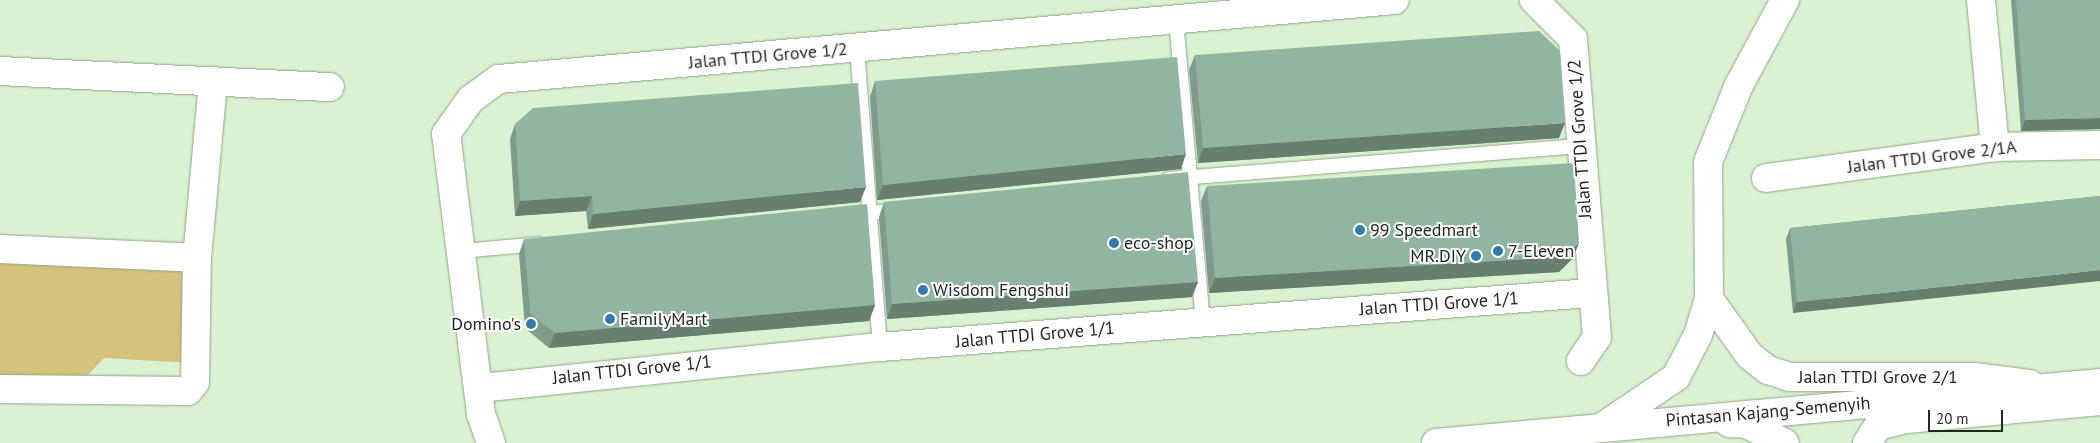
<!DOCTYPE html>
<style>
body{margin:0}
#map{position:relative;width:2100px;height:443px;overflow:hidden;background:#dbf2d2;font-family:"PT Sans",sans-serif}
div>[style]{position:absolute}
.green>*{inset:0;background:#d5c27b}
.roads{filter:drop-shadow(0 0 1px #90a587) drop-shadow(0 0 1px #90a587)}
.service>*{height:14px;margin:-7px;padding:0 7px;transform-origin:7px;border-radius:7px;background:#fff}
.minor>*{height:28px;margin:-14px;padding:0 14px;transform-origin:14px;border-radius:14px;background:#fff}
.tertiary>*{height:28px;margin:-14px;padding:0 14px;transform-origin:14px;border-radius:14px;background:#fff}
.trunk>*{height:28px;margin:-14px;padding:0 14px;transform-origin:14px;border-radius:14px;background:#fff}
.wall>*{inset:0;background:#7e9c89}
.shaded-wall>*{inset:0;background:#667f6f}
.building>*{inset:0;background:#92b59f}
.dots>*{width:14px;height:14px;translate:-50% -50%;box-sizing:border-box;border:2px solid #fff;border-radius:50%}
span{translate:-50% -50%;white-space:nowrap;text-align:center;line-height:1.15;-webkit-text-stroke:4px #fff;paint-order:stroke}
.street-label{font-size:18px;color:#212a1e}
.poi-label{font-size:18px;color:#212a1e}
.left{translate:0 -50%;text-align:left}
.right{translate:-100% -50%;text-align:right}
.scale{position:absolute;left:1928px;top:410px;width:75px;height:22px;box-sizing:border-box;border:2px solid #212a1e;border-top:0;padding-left:6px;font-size:15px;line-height:18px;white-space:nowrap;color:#212a1e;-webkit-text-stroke:4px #fff;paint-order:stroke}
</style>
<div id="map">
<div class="green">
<i style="clip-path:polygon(0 260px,189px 264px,191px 363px,104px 358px,88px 375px,0 375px)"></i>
</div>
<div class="roads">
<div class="service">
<i style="left:1176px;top:20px;width:302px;rotate:84.9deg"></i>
<i style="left:857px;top:48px;width:300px;rotate:85.6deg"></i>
<i style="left:1169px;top:179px;width:414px;rotate:-4.6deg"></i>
<i style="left:849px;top:215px;width:51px;rotate:-5.6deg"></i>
<i style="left:462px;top:251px;width:77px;rotate:-5.2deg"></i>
</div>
<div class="minor">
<i style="left:1534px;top:0;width:55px;rotate:45deg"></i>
<i style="left:1573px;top:39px;width:299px;rotate:85.4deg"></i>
<i style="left:1597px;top:337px;width:29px;rotate:124deg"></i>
<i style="left:1981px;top:0;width:148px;rotate:84.6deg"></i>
<i style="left:0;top:71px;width:330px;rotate:2.8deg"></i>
<i style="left:1766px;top:178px;width:231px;rotate:-7.7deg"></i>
<i style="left:1995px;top:147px;width:105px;rotate:-1.1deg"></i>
<i style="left:0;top:249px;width:197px;rotate:2.6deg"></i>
<i style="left:481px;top:388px;width:401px;rotate:-5.9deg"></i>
<i style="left:880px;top:347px;width:712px;rotate:-4.35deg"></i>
<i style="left:0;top:389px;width:188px;rotate:0.6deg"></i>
<i style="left:188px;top:391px;width:11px;rotate:-52deg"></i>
<i style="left:195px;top:382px;width:124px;rotate:-89.1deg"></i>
<i style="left:197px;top:258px;width:178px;rotate:-84.8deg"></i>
<i style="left:491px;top:443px;width:31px;rotate:-109deg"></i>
<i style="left:481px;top:414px;width:282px;rotate:-97.1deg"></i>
<i style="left:446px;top:134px;width:43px;rotate:-54.5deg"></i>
<i style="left:471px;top:99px;width:34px;rotate:-36deg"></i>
<i style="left:499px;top:79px;width:899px;rotate:-5.04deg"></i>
</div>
<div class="tertiary">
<i style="left:1709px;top:299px;width:70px;rotate:54.3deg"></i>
<i style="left:1750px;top:356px;width:23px;rotate:38deg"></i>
<i style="left:1768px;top:370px;width:22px;rotate:18deg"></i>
<i style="left:1789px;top:377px;width:185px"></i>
<i style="left:1974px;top:377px;width:56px;rotate:7.1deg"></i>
<i style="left:1602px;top:427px;width:89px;rotate:-34deg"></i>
<i style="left:1676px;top:377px;width:47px;rotate:-62.4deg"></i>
<i style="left:1698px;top:335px;width:38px;rotate:-73deg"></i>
<i style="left:1709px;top:299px;width:137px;rotate:-90.4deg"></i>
<i style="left:1708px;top:162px;width:83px;rotate:-68.1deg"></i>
<i style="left:1739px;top:85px;width:97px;rotate:-61.6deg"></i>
</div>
<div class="trunk">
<i style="left:1729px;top:423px;width:17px;rotate:3deg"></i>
<i style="left:1746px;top:424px;width:43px;rotate:26deg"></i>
<i style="left:1436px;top:443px;width:667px;rotate:-5.16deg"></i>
<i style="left:1867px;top:443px;width:20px;rotate:-57deg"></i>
<i style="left:1878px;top:426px;width:30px;rotate:-14deg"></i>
<i style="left:1907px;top:419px;width:194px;rotate:-5.3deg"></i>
</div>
</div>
<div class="wall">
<i style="clip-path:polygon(2011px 0,2100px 0,2100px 129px,2021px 131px)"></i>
<i style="clip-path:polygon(1195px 55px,1559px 138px,1198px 163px,1189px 70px)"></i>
<i style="clip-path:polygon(875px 81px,1181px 169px,877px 200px,870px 97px)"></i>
<i style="clip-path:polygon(515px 124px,860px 202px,588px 229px,586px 211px,515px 216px,510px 139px)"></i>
<i style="clip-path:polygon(1207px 186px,1573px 258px,1559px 272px,1209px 293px,1201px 201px)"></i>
<i style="clip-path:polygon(2100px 196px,1793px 313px,1786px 239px,1790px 228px)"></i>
<i style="clip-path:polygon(884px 202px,1198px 282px,1192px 297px,887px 319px,879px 217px)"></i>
<i style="clip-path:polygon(524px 239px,875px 305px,869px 321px,549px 348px,525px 328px,519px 254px)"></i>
</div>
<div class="shaded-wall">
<i style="clip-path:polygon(2100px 118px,2100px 129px,2021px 131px,2025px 120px)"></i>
<i style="clip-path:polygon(1565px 123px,1559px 138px,1198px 163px,1203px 148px)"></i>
<i style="clip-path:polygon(1186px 154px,1181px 169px,877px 200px,883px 185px)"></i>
<i style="clip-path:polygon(866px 187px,860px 202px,588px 229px,593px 214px)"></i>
<i style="clip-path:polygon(592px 196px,586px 211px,515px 216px,520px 201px)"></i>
<i style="clip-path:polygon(1579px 243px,1573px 258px,1559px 272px,1209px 293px,1215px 278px)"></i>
<i style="clip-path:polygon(2100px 270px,2100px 281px,1793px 313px,1797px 302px)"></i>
<i style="clip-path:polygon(1198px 282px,1192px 297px,887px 319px,892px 304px)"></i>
<i style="clip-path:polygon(875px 305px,869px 321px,549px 348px,555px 333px)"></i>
</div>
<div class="building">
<i style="clip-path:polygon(2016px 0,2100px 0,2100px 118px,2025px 120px)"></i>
<i style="clip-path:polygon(1539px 31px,1560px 51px,1565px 123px,1203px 148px,1195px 55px)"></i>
<i style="clip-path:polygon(1177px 57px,1186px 154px,883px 185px,875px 81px)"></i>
<i style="clip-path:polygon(858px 83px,866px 187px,593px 214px,592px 196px,520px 201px,515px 124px,533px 108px)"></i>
<i style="clip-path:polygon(1574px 163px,1579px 243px,1564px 257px,1215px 278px,1207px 186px)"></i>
<i style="clip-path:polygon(1188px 172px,1198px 282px,892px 304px,884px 202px)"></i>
<i style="clip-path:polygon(2100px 196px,2100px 270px,1797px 302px,1790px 228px)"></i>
<i style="clip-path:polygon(867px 204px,875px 305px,555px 333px,530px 313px,524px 239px)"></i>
</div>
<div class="dots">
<i style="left:1360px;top:230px;background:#317caf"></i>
<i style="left:1114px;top:243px;background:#317caf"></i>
<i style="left:1498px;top:251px;background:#317caf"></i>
<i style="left:1476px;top:256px;background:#317caf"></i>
<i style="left:923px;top:290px;background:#317caf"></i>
<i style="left:610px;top:319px;background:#317caf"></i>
<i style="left:531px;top:324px;background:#317caf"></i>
</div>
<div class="street-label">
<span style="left:768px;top:56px;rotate:-5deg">Jalan TTDI Grove 1/2</span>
<span style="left:1580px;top:139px;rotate:-94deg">Jalan TTDI Grove 1/2</span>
<span style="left:1932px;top:157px;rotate:-7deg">Jalan TTDI Grove 2/1A</span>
<span style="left:1439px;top:304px;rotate:-4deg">Jalan TTDI Grove 1/1</span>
<span style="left:1035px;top:335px;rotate:-5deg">Jalan TTDI Grove 1/1</span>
<span style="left:632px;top:370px;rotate:-6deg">Jalan TTDI Grove 1/1</span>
<span style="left:1878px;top:377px">Jalan TTDI Grove 2/1</span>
<span style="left:1768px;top:412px;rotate:-5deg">Pintasan Kajang-Semenyih</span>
</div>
<div class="poi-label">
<span class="left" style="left:1370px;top:230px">99 Speedmart</span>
<span class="left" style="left:1124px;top:243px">eco-shop</span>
<span class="left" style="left:1508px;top:251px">7-Eleven</span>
<span class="right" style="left:1466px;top:256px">MR.DIY</span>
<span class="left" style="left:933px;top:290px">Wisdom Fengshui</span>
<span class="left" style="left:620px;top:319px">FamilyMart</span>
<span class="right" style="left:521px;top:324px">Domino's</span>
</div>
<div class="scale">20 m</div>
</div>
